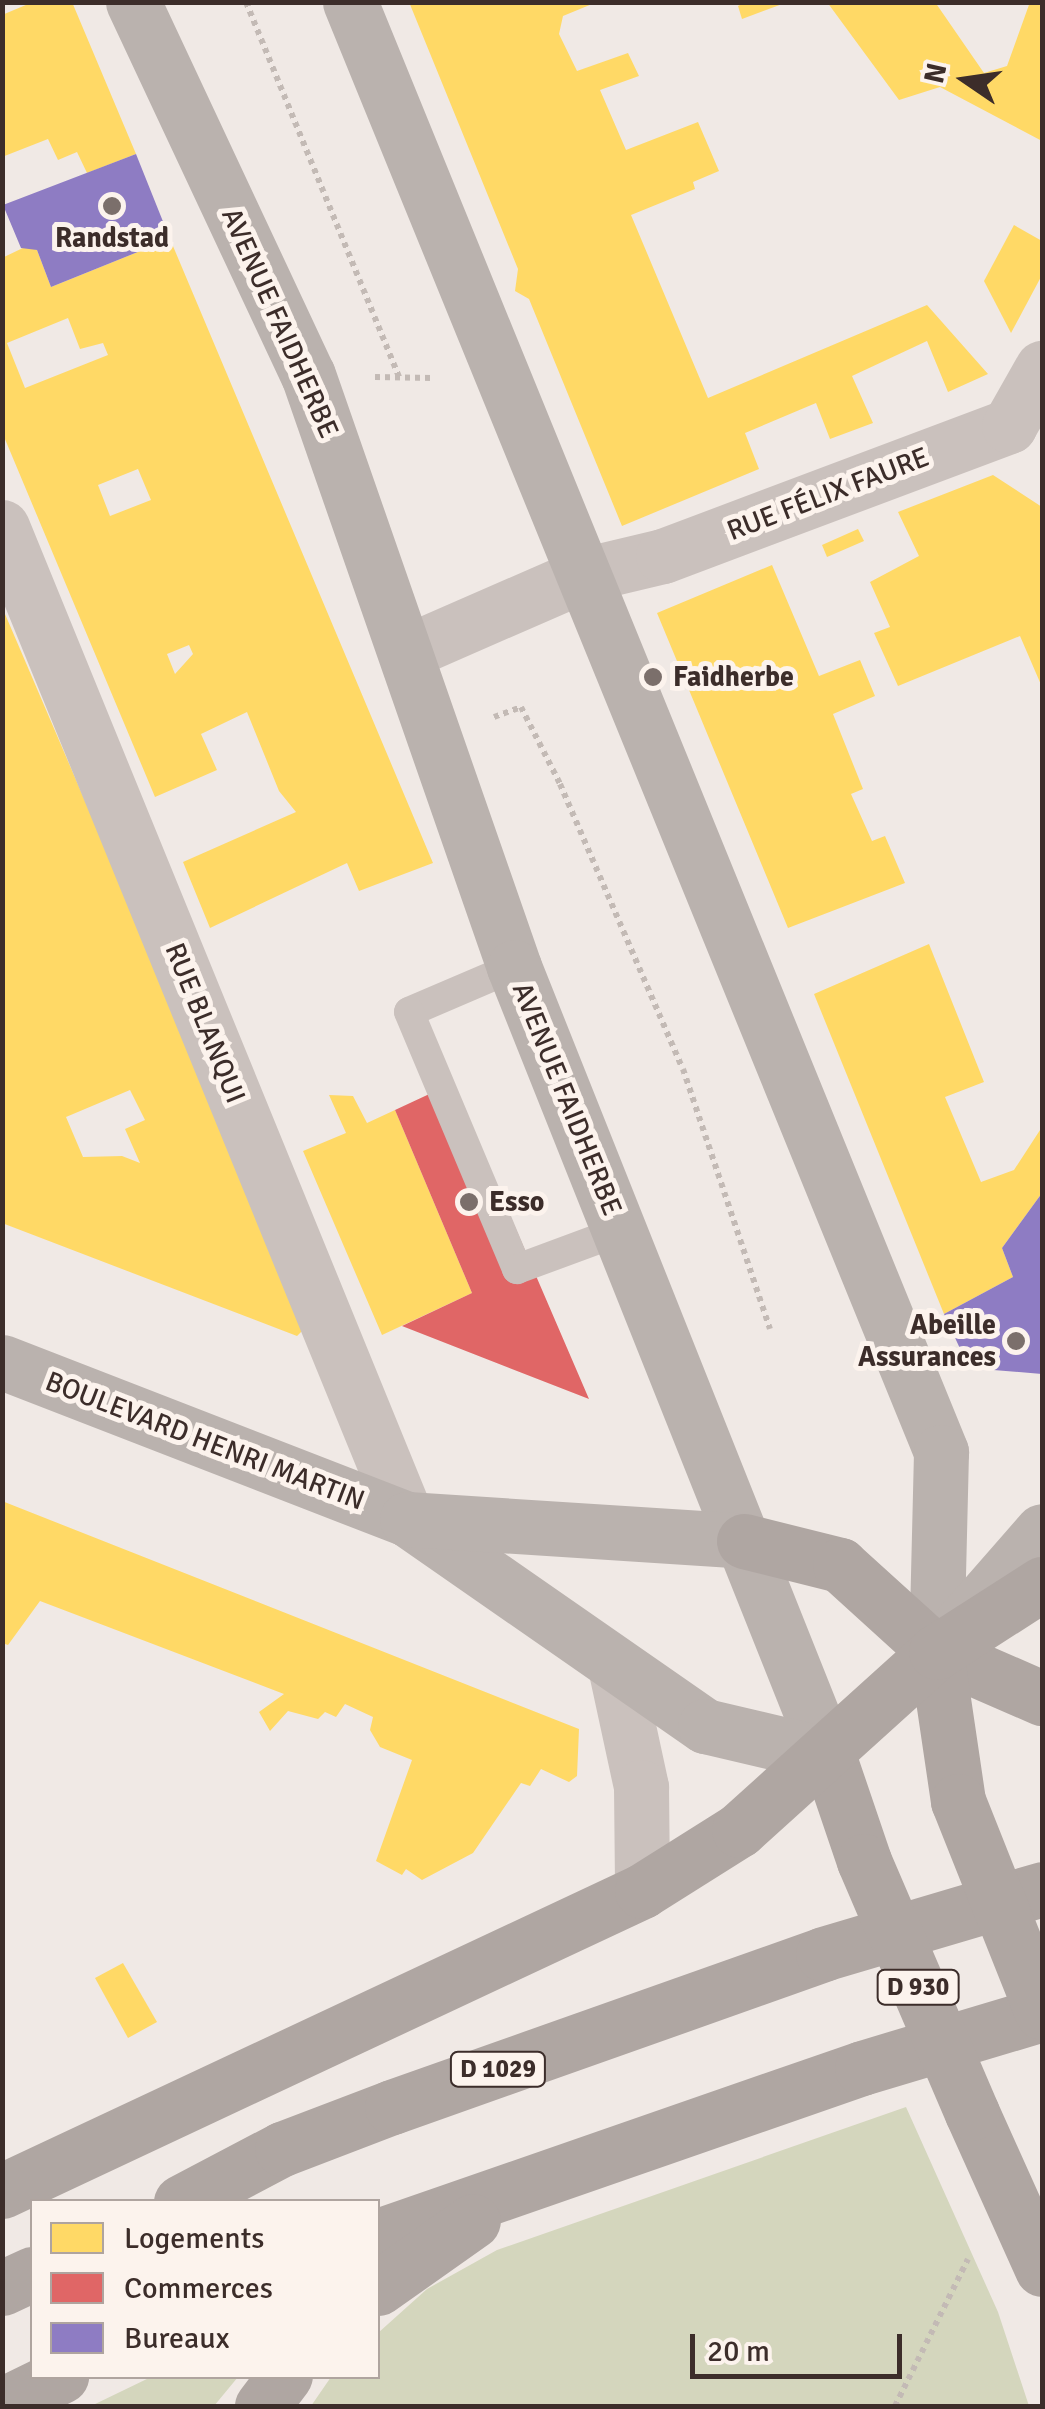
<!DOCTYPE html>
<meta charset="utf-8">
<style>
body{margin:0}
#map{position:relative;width:1045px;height:2409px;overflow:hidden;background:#f0e9e5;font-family:Signika,sans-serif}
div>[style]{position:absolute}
.green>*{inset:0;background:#d4d6bd}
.homes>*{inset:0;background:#ffd966}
.shops>*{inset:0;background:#e06666}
.offices>*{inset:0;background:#8e7cc3}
.path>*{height:6px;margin-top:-3px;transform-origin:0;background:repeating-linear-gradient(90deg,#c3bab5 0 5px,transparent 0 10px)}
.lane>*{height:30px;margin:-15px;padding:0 15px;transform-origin:15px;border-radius:15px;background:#cac1bd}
.street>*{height:55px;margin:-27.5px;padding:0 27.5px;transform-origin:27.5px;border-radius:27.5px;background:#cac1bd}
.secondary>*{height:55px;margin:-27.5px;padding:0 27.5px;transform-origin:27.5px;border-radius:27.5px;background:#bab2ae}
.primary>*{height:55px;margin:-27.5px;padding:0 27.5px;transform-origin:27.5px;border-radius:27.5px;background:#afa6a2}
.primary-bridge>*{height:55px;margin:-27.5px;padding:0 27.5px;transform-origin:27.5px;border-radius:27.5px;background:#afa6a2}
.dots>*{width:28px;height:28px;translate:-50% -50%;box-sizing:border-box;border:5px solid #fcf3ed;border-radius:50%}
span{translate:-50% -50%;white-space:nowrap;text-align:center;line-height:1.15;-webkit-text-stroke:10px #fcf3ed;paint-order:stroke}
.shield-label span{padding:2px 8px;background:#fcf3ed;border:2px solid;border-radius:8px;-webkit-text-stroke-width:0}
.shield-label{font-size:25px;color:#3c2d2a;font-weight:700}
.poi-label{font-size:28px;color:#3c2d2a;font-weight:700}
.left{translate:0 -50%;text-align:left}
.right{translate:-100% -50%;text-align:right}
.street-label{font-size:28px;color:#3c2d2a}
.frame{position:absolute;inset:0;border:5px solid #3c2d2a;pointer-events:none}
.legend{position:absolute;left:30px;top:2199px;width:350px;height:180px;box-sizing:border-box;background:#fcf3ed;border:2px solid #afa49f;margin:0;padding:12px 18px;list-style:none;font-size:30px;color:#3c2d2a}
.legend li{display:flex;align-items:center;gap:20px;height:50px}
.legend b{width:50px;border:2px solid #afa49f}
.north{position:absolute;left:915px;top:30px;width:100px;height:100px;-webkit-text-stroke:8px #fcf3ed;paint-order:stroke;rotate:283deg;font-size:28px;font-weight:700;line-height:40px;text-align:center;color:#3c2d2a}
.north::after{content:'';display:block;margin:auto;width:35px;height:45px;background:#3c2d2a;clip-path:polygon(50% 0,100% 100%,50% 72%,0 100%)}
.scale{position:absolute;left:690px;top:2334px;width:212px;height:45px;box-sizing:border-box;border:5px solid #3c2d2a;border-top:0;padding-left:12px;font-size:30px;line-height:35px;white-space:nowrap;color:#3c2d2a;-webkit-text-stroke:8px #fcf3ed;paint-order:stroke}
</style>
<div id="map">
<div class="green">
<i style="clip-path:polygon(906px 2107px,998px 2312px,1029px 2406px,311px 2406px,331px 2377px,378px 2376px,378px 2333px,427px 2289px,497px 2250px)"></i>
<i style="clip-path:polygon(151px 2377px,151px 2376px,238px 2377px,214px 2406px,91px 2406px)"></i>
</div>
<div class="homes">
<i style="clip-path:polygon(33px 2px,72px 2px,136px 154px,87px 173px,77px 152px,58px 160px,48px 139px,2px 157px,2px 15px)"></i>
<i style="clip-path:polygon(409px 2px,597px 2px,563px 16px,559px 34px,577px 71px,628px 53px,639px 76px,600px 90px,626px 150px,698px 122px,719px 171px,693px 182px,695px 189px,631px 215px,708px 398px,927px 305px,988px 374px,948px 392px,927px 341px,852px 376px,873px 423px,830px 439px,816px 403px,745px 433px,759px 469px,622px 526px,529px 299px,515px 291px,518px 269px)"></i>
<i style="clip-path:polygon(746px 2px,785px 2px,785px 3px,742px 19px,738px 6px)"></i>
<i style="clip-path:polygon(827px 2px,935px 2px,984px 73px,1007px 66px,1030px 2px,1042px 2px,1042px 141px,940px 87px,899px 100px)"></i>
<i style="clip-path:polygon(1014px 225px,1042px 241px,1042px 275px,1011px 333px,984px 281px)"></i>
<i style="clip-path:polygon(evenodd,170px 239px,433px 863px,359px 891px,347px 863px,210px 928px,183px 862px,296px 812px,279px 791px,247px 712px,201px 734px,217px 770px,155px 797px,2px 432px,2px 258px,27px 246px,37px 250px,51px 287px,170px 239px,68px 318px,80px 349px,103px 343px,108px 355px,25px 388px,7px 343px,68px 318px,170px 239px,138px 469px,151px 500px,110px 516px,98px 485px,138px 469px,170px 239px,189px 645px,193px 654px,175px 674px,167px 654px,189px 645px)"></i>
<i style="clip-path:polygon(993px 475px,1042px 507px,1042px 687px,1020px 636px,898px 686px,874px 633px,890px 627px,870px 582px,919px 556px,898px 512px)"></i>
<i style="clip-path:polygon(858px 529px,864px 541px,827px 557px,822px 545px)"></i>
<i style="clip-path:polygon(772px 565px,819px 676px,860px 660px,875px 696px,833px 714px,863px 789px,851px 794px,872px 841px,885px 836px,905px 883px,788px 928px,657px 613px)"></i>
<i style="clip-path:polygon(evenodd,2px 607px,309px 1324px,297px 1336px,2px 1223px,2px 607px,130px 1090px,145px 1120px,125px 1129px,140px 1163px,122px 1156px,83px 1157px,66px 1117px,130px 1090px)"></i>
<i style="clip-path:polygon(929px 944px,984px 1082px,945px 1097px,981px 1182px,1014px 1170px,1042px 1127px,1042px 1193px,1002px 1248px,1013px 1277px,944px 1314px,814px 994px)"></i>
<i style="clip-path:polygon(329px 1095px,353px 1096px,367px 1123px,395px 1110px,472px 1293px,382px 1335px,303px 1151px,346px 1133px)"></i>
<i style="clip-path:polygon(2px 1501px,579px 1729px,577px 1776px,569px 1782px,541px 1769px,530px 1786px,521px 1783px,473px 1853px,422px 1880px,406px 1869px,402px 1875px,376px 1861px,412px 1760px,380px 1747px,370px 1730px,373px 1717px,345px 1704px,336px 1717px,325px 1712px,318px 1719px,288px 1711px,270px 1731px,259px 1712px,284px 1694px,40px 1601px,8px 1645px,2px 1643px)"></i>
<i style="clip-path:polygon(123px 1963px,157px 2022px,128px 2038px,95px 1978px)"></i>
</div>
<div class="shops">
<i style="clip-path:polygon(453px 1083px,589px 1399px,402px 1326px,472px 1293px,395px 1110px)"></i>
</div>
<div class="offices">
<i style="clip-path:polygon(136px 154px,170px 239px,51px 287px,37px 250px,21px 248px,3px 205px)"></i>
<i style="clip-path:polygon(1042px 1193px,1042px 1374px,969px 1368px,944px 1314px,1013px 1277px,1002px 1248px)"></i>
</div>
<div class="path">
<i style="left:246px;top:2px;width:405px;rotate:67.8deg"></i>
<i style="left:375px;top:377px;width:57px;rotate:1deg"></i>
<i style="left:494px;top:717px;width:29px;rotate:-20deg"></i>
<i style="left:521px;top:707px;width:86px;rotate:63.1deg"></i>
<i style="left:560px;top:784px;width:310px;rotate:66.7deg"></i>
<i style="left:683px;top:1069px;width:274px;rotate:71.5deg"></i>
<i style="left:895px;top:2406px;width:164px;rotate:-63.6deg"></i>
</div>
<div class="lane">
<i style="left:514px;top:967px;width:114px;rotate:156.8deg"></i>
<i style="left:409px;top:1012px;width:279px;rotate:67.2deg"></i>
<i style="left:517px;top:1269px;width:110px;rotate:-20.3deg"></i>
</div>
<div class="street">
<i style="left:2px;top:527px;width:1071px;rotate:67.79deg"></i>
<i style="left:409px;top:651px;width:190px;rotate:-23.6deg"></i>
<i style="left:583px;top:575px;width:82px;rotate:-13.4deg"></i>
<i style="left:663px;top:556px;width:370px;rotate:-20.6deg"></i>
<i style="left:1009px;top:426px;width:67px;rotate:-60.4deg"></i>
<i style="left:616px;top:1671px;width:119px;rotate:77.8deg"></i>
<i style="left:641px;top:1787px;width:104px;rotate:89.4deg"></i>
</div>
<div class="secondary">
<i style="left:133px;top:2px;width:412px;rotate:64.9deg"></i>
<i style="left:308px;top:375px;width:627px;rotate:70.81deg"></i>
<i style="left:514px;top:967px;width:848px;rotate:68.27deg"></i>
<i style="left:350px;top:2px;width:1566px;rotate:67.82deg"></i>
<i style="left:941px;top:1452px;width:200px;rotate:91.4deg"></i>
<i style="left:2px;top:1362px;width:434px;rotate:21.2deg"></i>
<i style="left:407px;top:1519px;width:363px;rotate:34.8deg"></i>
<i style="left:705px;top:1726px;width:126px;rotate:13.3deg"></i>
<i style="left:407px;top:1519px;width:338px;rotate:3.7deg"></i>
<i style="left:951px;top:1635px;width:138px;rotate:-48.8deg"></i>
</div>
<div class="primary">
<i style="left:744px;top:1541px;width:99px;rotate:14deg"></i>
<i style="left:840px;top:1565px;width:130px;rotate:42.2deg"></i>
<i style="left:936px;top:1652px;width:116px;rotate:23.5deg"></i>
<i style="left:936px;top:1652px;width:151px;rotate:81.6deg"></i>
<i style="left:828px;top:1755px;width:112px;rotate:71.2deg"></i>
<i style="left:972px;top:2113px;width:171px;rotate:65.8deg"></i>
<i style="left:2px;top:2191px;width:707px;rotate:-25.11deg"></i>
<i style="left:642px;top:1891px;width:115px;rotate:-32.2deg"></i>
<i style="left:739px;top:1830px;width:266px;rotate:-42.1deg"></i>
<i style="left:936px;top:1652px;width:126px;rotate:-32.7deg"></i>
<i style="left:181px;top:2202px;width:114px;rotate:-27.7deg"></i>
<i style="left:282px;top:2149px;width:118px;rotate:-20.9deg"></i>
<i style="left:392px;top:2107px;width:457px;rotate:-19.5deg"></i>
<i style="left:823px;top:1954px;width:228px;rotate:-16.5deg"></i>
<i style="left:378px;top:2236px;width:512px;rotate:-19.14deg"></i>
<i style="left:862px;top:2068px;width:188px;rotate:-16.7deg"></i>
<i style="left:2px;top:2288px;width:33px;rotate:-25deg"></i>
<i style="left:378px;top:2288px;width:116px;rotate:-35.2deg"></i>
<i style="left:2px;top:2405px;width:66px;rotate:-26.2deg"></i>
<i style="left:262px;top:2406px;width:38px;rotate:-53deg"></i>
</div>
<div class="primary-bridge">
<i style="left:958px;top:1801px;width:227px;rotate:68.3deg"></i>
<i style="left:864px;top:1861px;width:274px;rotate:66.8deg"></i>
</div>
<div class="dots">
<i style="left:112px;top:206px;background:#7b6f6b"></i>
<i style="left:653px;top:677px;background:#7b6f6b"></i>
<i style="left:469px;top:1202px;background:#7b6f6b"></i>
<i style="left:1016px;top:1341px;background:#7b6f6b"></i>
</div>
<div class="shield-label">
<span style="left:918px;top:1987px">D 930</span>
<span style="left:498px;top:2069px">D 1029</span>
</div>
<div class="poi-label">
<span style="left:112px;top:238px">Randstad</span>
<span class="left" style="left:673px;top:677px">Faidherbe</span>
<span class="left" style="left:489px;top:1202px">Esso</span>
<span class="right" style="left:996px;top:1341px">Abeille<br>Assurances</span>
</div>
<div class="street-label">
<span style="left:280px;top:323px;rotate:66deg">AVENUE FAIDHERBE</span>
<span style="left:828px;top:494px;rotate:-21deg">RUE FÉLIX FAURE</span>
<span style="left:205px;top:1023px;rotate:68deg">RUE BLANQUI</span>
<span style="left:567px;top:1099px;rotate:68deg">AVENUE FAIDHERBE</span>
<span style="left:205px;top:1441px;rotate:21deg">BOULEVARD HENRI MARTIN</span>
</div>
<div class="frame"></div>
<ul class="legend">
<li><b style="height:28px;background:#ffd966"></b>Logements</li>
<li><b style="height:28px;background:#e06666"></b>Commerces</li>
<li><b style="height:28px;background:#8e7cc3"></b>Bureaux</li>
</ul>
<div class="north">N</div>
<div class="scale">20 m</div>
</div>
